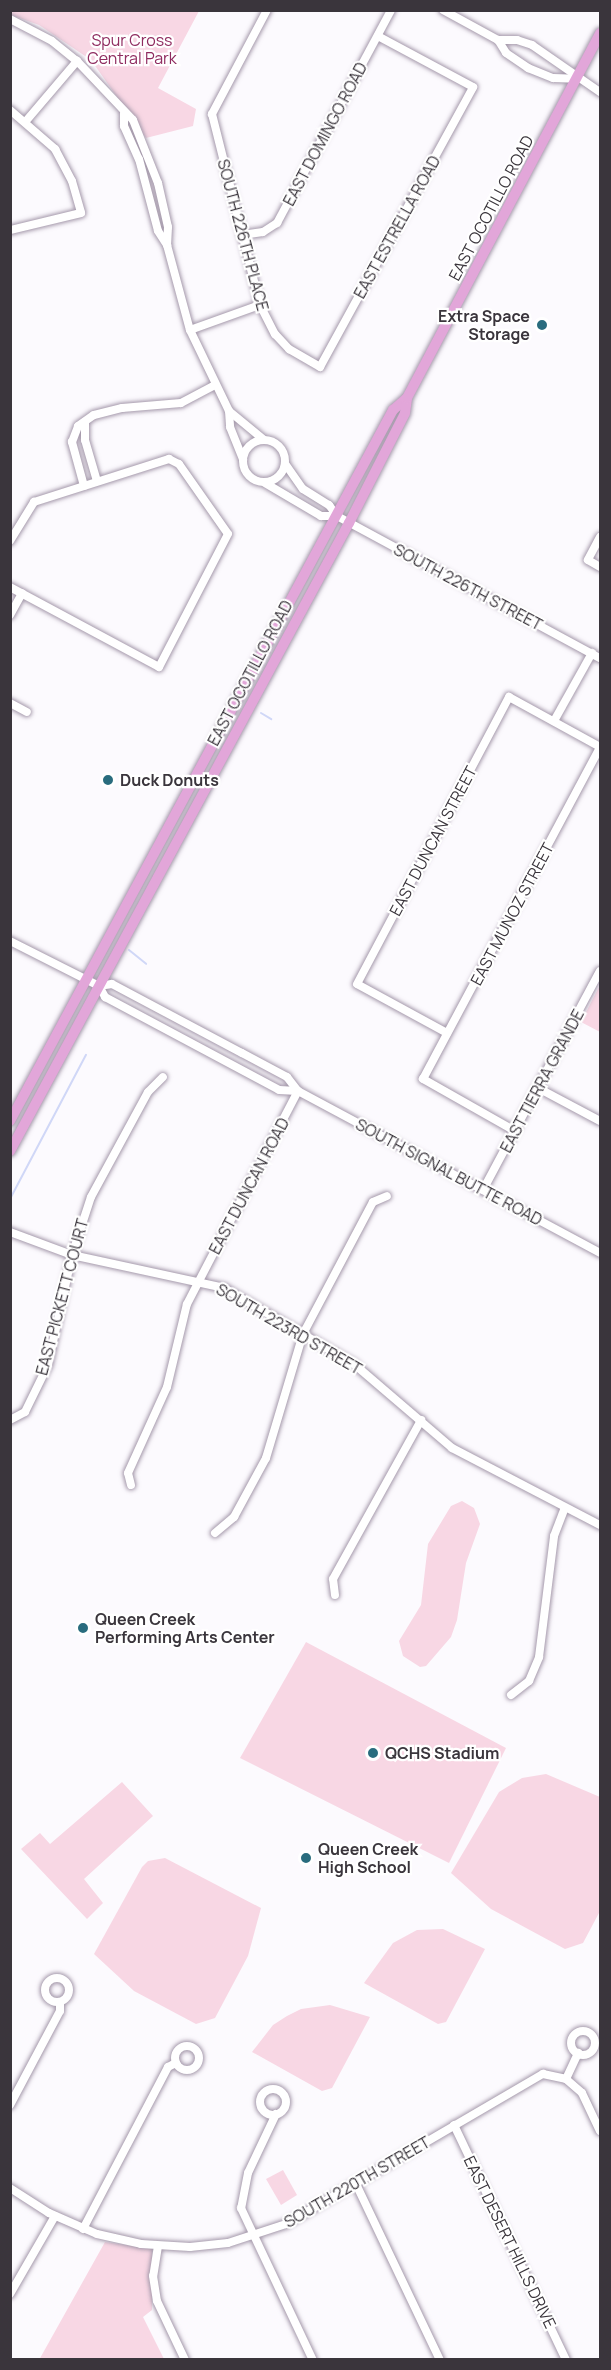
<!DOCTYPE html>
<style>
body{margin:0}
#map{position:relative;width:611px;height:2370px;overflow:hidden;background:#fcfafe;font-family:Manrope,sans-serif}
div>[style]{position:absolute}
.green>*{inset:0;background:#f8d7e4}
.stream>*{height:2px;margin:-1px;padding:0 1px;transform-origin:1px;border-radius:1px;background:#d0d7f7}
.roads{filter:drop-shadow(0 0 2px #a599ab) drop-shadow(0 0 2px #a599ab)}
.minor>*{height:8px;margin:-4px;padding:0 4px;transform-origin:4px;border-radius:4px;background:#fff}
.minor>.ring{margin:-4px;padding:0;box-sizing:content-box;background:none;border:8px solid #fff;border-radius:50%}
.major>*{height:10px;margin:-5px;padding:0 5px;transform-origin:5px;border-radius:5px;background:#e2a6d9}
.dots>*{width:16px;height:16px;translate:-50% -50%;box-sizing:border-box;border:3px solid #fff;border-radius:50%}
span{translate:-50% -50%;white-space:nowrap;text-align:center;line-height:1.15;-webkit-text-stroke:4.5px #fff;paint-order:stroke}
.park-label{font-size:16px;color:#8f2c60}
.street-label{font-size:16px;color:#3a353c}
.poi-label{font-size:16px;color:#3a353c;font-weight:700}
.right{translate:-100% -50%;text-align:right}
.left{translate:0 -50%;text-align:left}
.frame{position:absolute;inset:0;border:12px solid #3a353c;pointer-events:none}
</style>
<div id="map">
<div class="green">
<i style="clip-path:polygon(11px 10px,199px 11px,158px 88px,196px 109px,193px 126px,146px 138px,91px 60px,39px 25px,11px 15px)"></i>
<i style="clip-path:polygon(600px 985px,600px 1032px,581px 1022px)"></i>
<i style="clip-path:polygon(462px 1501px,474px 1508px,480px 1524px,466px 1563px,457px 1620px,451px 1637px,426px 1666px,420px 1667px,403px 1656px,399px 1641px,421px 1605px,428px 1544px,451px 1506px)"></i>
<i style="clip-path:polygon(306px 1642px,506px 1748px,449px 1863px,240px 1758px)"></i>
<i style="clip-path:polygon(546px 1774px,600px 1797px,600px 1911px,583px 1943px,565px 1949px,491px 1909px,451px 1873px,499px 1792px,522px 1778px)"></i>
<i style="clip-path:polygon(122px 1782px,153px 1816px,84px 1879px,103px 1903px,87px 1919px,21px 1849px,40px 1833px,50px 1844px)"></i>
<i style="clip-path:polygon(165px 1858px,261px 1908px,248px 1956px,215px 2018px,196px 2024px,134px 1991px,94px 1954px,142px 1867px,148px 1861px)"></i>
<i style="clip-path:polygon(443px 1929px,485px 1949px,446px 2022px,438px 2024px,364px 1983px,393px 1943px,417px 1930px)"></i>
<i style="clip-path:polygon(330px 2005px,370px 2017px,332px 2088px,322px 2091px,252px 2052px,273px 2025px,287px 2016px,301px 2009px)"></i>
<i style="clip-path:polygon(283px 2170px,297px 2195px,281px 2205px,266px 2179px)"></i>
<i style="clip-path:polygon(105px 2242px,152px 2249px,152px 2310px,143px 2317px,164px 2359px,39px 2360px)"></i>
</div>
<div class="stream">
<i style="left:261px;top:713px;width:12px;rotate:31deg"></i>
<i style="left:129px;top:950px;width:22px;rotate:39deg"></i>
<i style="left:10px;top:1199px;width:163px;rotate:-62.2deg"></i>
</div>
<div class="roads">
<div class="minor">
<i style="left:267px;top:10px;width:118px;rotate:117.9deg"></i>
<i style="left:212px;top:114px;width:197px;rotate:75.9deg"></i>
<i style="left:260px;top:305px;width:33px;rotate:63deg"></i>
<i style="left:275px;top:334px;width:21px;rotate:47deg"></i>
<i style="left:289px;top:349px;width:36px;rotate:30deg"></i>
<i style="left:320px;top:367px;width:319px;rotate:-61.3deg"></i>
<i style="left:473px;top:87px;width:108px;rotate:-151.8deg"></i>
<i style="left:443px;top:10px;width:63px;rotate:28.6deg"></i>
<i style="left:498px;top:40px;width:19px"></i>
<i style="left:517px;top:40px;width:16px;rotate:18deg"></i>
<i style="left:532px;top:45px;width:83px;rotate:34.7deg"></i>
<i style="left:10px;top:19px;width:47px;rotate:27.6deg"></i>
<i style="left:52px;top:41px;width:32px;rotate:39deg"></i>
<i style="left:77px;top:61px;width:81px;rotate:46.5deg"></i>
<i style="left:133px;top:120px;width:68px;rotate:68.4deg"></i>
<i style="left:158px;top:183px;width:45px;rotate:77.2deg"></i>
<i style="left:168px;top:227px;width:18px;rotate:93deg"></i>
<i style="left:498px;top:40px;width:15px;rotate:58deg"></i>
<i style="left:506px;top:53px;width:27px;rotate:34deg"></i>
<i style="left:528px;top:68px;width:27px;rotate:22deg"></i>
<i style="left:553px;top:78px;width:23px;rotate:2deg"></i>
<i style="left:10px;top:110px;width:60px;rotate:40.9deg"></i>
<i style="left:55px;top:149px;width:36px;rotate:62deg"></i>
<i style="left:72px;top:181px;width:33px;rotate:74deg"></i>
<i style="left:81px;top:213px;width:73px;rotate:166.5deg"></i>
<i style="left:124px;top:113px;width:13px;rotate:90deg"></i>
<i style="left:124px;top:126px;width:36px;rotate:66deg"></i>
<i style="left:139px;top:159px;width:74px;rotate:75.2deg"></i>
<i style="left:158px;top:231px;width:17px;rotate:57deg"></i>
<i style="left:167px;top:245px;width:88px;rotate:74.9deg"></i>
<i style="left:190px;top:330px;width:90px;rotate:64.3deg"></i>
<i style="left:229px;top:411px;width:16px;rotate:86deg"></i>
<i style="left:230px;top:427px;width:35px;rotate:68deg"></i>
<i style="left:26px;top:121px;width:79px;rotate:-49.6deg"></i>
<i style="left:242px;top:235px;width:21px;rotate:-8deg"></i>
<i style="left:263px;top:232px;width:17px;rotate:-33deg"></i>
<i style="left:277px;top:223px;width:242px;rotate:-61.8deg"></i>
<i style="left:190px;top:330px;width:74px;rotate:-19.7deg"></i>
<i style="left:229px;top:411px;width:45px;rotate:39.6deg"></i>
<i style="left:85px;top:422px;width:18px;rotate:90deg"></i>
<i style="left:85px;top:440px;width:43px;rotate:73.7deg"></i>
<i class="ring" style="left:243px;top:440px;width:34px;height:34px"></i>
<i style="left:286px;top:465px;width:29px;rotate:55deg"></i>
<i style="left:303px;top:489px;width:31px;rotate:32deg"></i>
<i style="left:329px;top:505px;width:14px;rotate:54deg"></i>
<i style="left:337px;top:516px;width:299px;rotate:28.4deg"></i>
<i style="left:265px;top:483px;width:65px;rotate:30.5deg"></i>
<i style="left:321px;top:516px;width:16px"></i>
<i style="left:84px;top:486px;width:46px;rotate:-105.3deg"></i>
<i style="left:72px;top:442px;width:17px;rotate:-69deg"></i>
<i style="left:78px;top:426px;width:19px;rotate:-35deg"></i>
<i style="left:94px;top:415px;width:29px;rotate:-14deg"></i>
<i style="left:122px;top:408px;width:59px;rotate:-4.8deg"></i>
<i style="left:181px;top:403px;width:38px;rotate:-28deg"></i>
<i style="left:600px;top:537px;width:26px;rotate:118deg"></i>
<i style="left:588px;top:560px;width:14px;rotate:30deg"></i>
<i style="left:10px;top:541px;width:46px;rotate:-58.4deg"></i>
<i style="left:34px;top:502px;width:142px;rotate:-17.7deg"></i>
<i style="left:169px;top:459px;width:11px;rotate:27deg"></i>
<i style="left:179px;top:464px;width:85px;rotate:55deg"></i>
<i style="left:228px;top:534px;width:150px;rotate:117.4deg"></i>
<i style="left:159px;top:667px;width:169px;rotate:-151.8deg"></i>
<i style="left:10px;top:615px;width:25px;rotate:-61deg"></i>
<i style="left:10px;top:703px;width:19px;rotate:28deg"></i>
<i style="left:554px;top:721px;width:78px;rotate:-60.8deg"></i>
<i style="left:10px;top:941px;width:100px;rotate:26.8deg"></i>
<i style="left:99px;top:986px;width:13px;rotate:61deg"></i>
<i style="left:105px;top:997px;width:197px;rotate:28.1deg"></i>
<i style="left:279px;top:1090px;width:19px;rotate:3deg"></i>
<i style="left:99px;top:986px;width:13px;rotate:-9deg"></i>
<i style="left:112px;top:984px;width:147px;rotate:28deg"></i>
<i style="left:242px;top:1053px;width:51px;rotate:28.1deg"></i>
<i style="left:287px;top:1077px;width:18px;rotate:52deg"></i>
<i style="left:298px;top:1091px;width:343px;rotate:28.2deg"></i>
<i style="left:447px;top:1033px;width:102px;rotate:-151.4deg"></i>
<i style="left:357px;top:984px;width:325px;rotate:-62.1deg"></i>
<i style="left:509px;top:697px;width:104px;rotate:28.8deg"></i>
<i style="left:538px;top:1088px;width:70px;rotate:28deg"></i>
<i style="left:515px;top:1131px;width:106px;rotate:-150.5deg"></i>
<i style="left:423px;top:1079px;width:375px;rotate:-61.9deg"></i>
<i style="left:483px;top:1190px;width:248px;rotate:-61.9deg"></i>
<i style="left:10px;top:1232px;width:66px;rotate:20.4deg"></i>
<i style="left:72px;top:1255px;width:156px;rotate:12.2deg"></i>
<i style="left:224px;top:1288px;width:151px;rotate:30.3deg"></i>
<i style="left:354px;top:1364px;width:129px;rotate:40.6deg"></i>
<i style="left:452px;top:1448px;width:167px;rotate:27.5deg"></i>
<i style="left:10px;top:1420px;width:17px;rotate:-28deg"></i>
<i style="left:25px;top:1412px;width:52px;rotate:-63.9deg"></i>
<i style="left:48px;top:1365px;width:113px;rotate:-77.7deg"></i>
<i style="left:72px;top:1255px;width:61px;rotate:-71.9deg"></i>
<i style="left:91px;top:1197px;width:119px;rotate:-61.5deg"></i>
<i style="left:148px;top:1092px;width:21px;rotate:-45deg"></i>
<i style="left:131px;top:1485px;width:12px;rotate:-104deg"></i>
<i style="left:128px;top:1473px;width:94px;rotate:-65.6deg"></i>
<i style="left:167px;top:1387px;width:85px;rotate:-76.5deg"></i>
<i style="left:187px;top:1304px;width:240px;rotate:-62.5deg"></i>
<i style="left:215px;top:1533px;width:25px;rotate:-40deg"></i>
<i style="left:234px;top:1517px;width:67px;rotate:-61.5deg"></i>
<i style="left:266px;top:1458px;width:129px;rotate:-73.4deg"></i>
<i style="left:303px;top:1334px;width:149px;rotate:-62.1deg"></i>
<i style="left:373px;top:1202px;width:15px;rotate:-23deg"></i>
<i style="left:335px;top:1595px;width:16px;rotate:-97deg"></i>
<i style="left:333px;top:1579px;width:182px;rotate:-61deg"></i>
<i style="left:511px;top:1695px;width:23px;rotate:-38deg"></i>
<i style="left:529px;top:1681px;width:26px;rotate:-67deg"></i>
<i style="left:539px;top:1657px;width:122px;rotate:-82.9deg"></i>
<i style="left:554px;top:1536px;width:30px;rotate:-69deg"></i>
<i class="ring" style="left:45px;top:1978px;width:16px;height:16px"></i>
<i class="ring" style="left:571px;top:2031px;width:16px;height:16px"></i>
<i class="ring" style="left:175px;top:2046px;width:16px;height:16px"></i>
<i style="left:566px;top:2079px;width:29px;rotate:-65deg"></i>
<i class="ring" style="left:260px;top:2089px;width:18px;height:18px"></i>
<i style="left:10px;top:2105px;width:106px;rotate:-62deg"></i>
<i style="left:60px;top:2011px;width:9px;rotate:-90deg"></i>
<i style="left:276px;top:2114px;width:65px;rotate:115.4deg"></i>
<i style="left:248px;top:2173px;width:36px;rotate:101deg"></i>
<i style="left:241px;top:2208px;width:168px;rotate:64.7deg"></i>
<i style="left:454px;top:2125px;width:260px;rotate:64.5deg"></i>
<i style="left:356px;top:2184px;width:195px;rotate:64.5deg"></i>
<i style="left:10px;top:2188px;width:46px;rotate:32.7deg"></i>
<i style="left:49px;top:2213px;width:52px;rotate:23.6deg"></i>
<i style="left:97px;top:2234px;width:45px;rotate:12.8deg"></i>
<i style="left:141px;top:2244px;width:49px;rotate:3.5deg"></i>
<i style="left:190px;top:2247px;width:38px;rotate:-6deg"></i>
<i style="left:228px;top:2243px;width:61px;rotate:-18.1deg"></i>
<i style="left:286px;top:2224px;width:298px;rotate:-30.3deg"></i>
<i style="left:543px;top:2074px;width:24px;rotate:12deg"></i>
<i style="left:566px;top:2079px;width:21px;rotate:41deg"></i>
<i style="left:582px;top:2093px;width:42px;rotate:64.7deg"></i>
<i style="left:83px;top:2229px;width:183px;rotate:-62.3deg"></i>
<i style="left:168px;top:2067px;width:9px;rotate:-27deg"></i>
<i style="left:158px;top:2246px;width:30px;rotate:99deg"></i>
<i style="left:153px;top:2276px;width:25px;rotate:81deg"></i>
<i style="left:157px;top:2301px;width:65px;rotate:64.6deg"></i>
<i style="left:10px;top:2294px;width:90px;rotate:-60deg"></i>
</div>
<div class="major">
<i style="left:10px;top:1121px;width:808px;rotate:-61.69deg"></i>
<i style="left:393px;top:410px;width:18px;rotate:-41deg"></i>
<i style="left:10px;top:1151px;width:714px;rotate:-61.64deg"></i>
<i style="left:349px;top:523px;width:123px;rotate:-63deg"></i>
<i style="left:405px;top:413px;width:15px;rotate:-82deg"></i>
<i style="left:407px;top:398px;width:413px;rotate:-62.1deg"></i>
</div>
</div>
<div class="dots">
<i style="left:542px;top:325px;background:#296c7e"></i>
<i style="left:108px;top:780px;background:#296c7e"></i>
<i style="left:83px;top:1628px;background:#296c7e"></i>
<i style="left:373px;top:1753px;background:#296c7e"></i>
<i style="left:306px;top:1858px;background:#296c7e"></i>
</div>
<div class="park-label">
<span style="left:132px;top:49px">Spur Cross<br>Central Park</span>
</div>
<div class="street-label">
<span style="left:325px;top:134px;rotate:-62deg">EAST DOMINGO ROAD</span>
<span style="left:491px;top:208px;rotate:-62deg">EAST OCOTILLO ROAD</span>
<span style="left:397px;top:227px;rotate:-61deg">EAST ESTRELLA ROAD</span>
<span style="left:243px;top:235px;rotate:75deg">SOUTH 226TH PLACE</span>
<span style="left:468px;top:587px;rotate:28deg">SOUTH 226TH STREET</span>
<span style="left:250px;top:673px;rotate:-62deg">EAST OCOTILLO ROAD</span>
<span style="left:433px;top:841px;rotate:-62deg">EAST DUNCAN STREET</span>
<span style="left:512px;top:914px;rotate:-62deg">EAST MUNOZ STREET</span>
<span style="left:542px;top:1081px;rotate:-62deg">EAST TIERRA GRANDE</span>
<span style="left:449px;top:1172px;rotate:28deg">SOUTH SIGNAL BUTTE ROAD</span>
<span style="left:249px;top:1186px;rotate:-62deg">EAST DUNCAN ROAD</span>
<span style="left:62px;top:1297px;rotate:-75deg">EAST PICKETT COURT</span>
<span style="left:289px;top:1329px;rotate:30deg">SOUTH 223RD STREET</span>
<span style="left:357px;top:2182px;rotate:-30deg">SOUTH 220TH STREET</span>
<span style="left:510px;top:2242px;rotate:64deg">EAST DESERT HILLS DRIVE</span>
</div>
<div class="poi-label">
<span class="right" style="left:530px;top:325px">Extra Space<br>Storage</span>
<span class="left" style="left:120px;top:780px">Duck Donuts</span>
<span class="left" style="left:95px;top:1628px">Queen Creek<br>Performing Arts Center</span>
<span class="left" style="left:385px;top:1753px">QCHS Stadium</span>
<span class="left" style="left:318px;top:1858px">Queen Creek<br>High School</span>
</div>
<div class="frame"></div>
</div>
